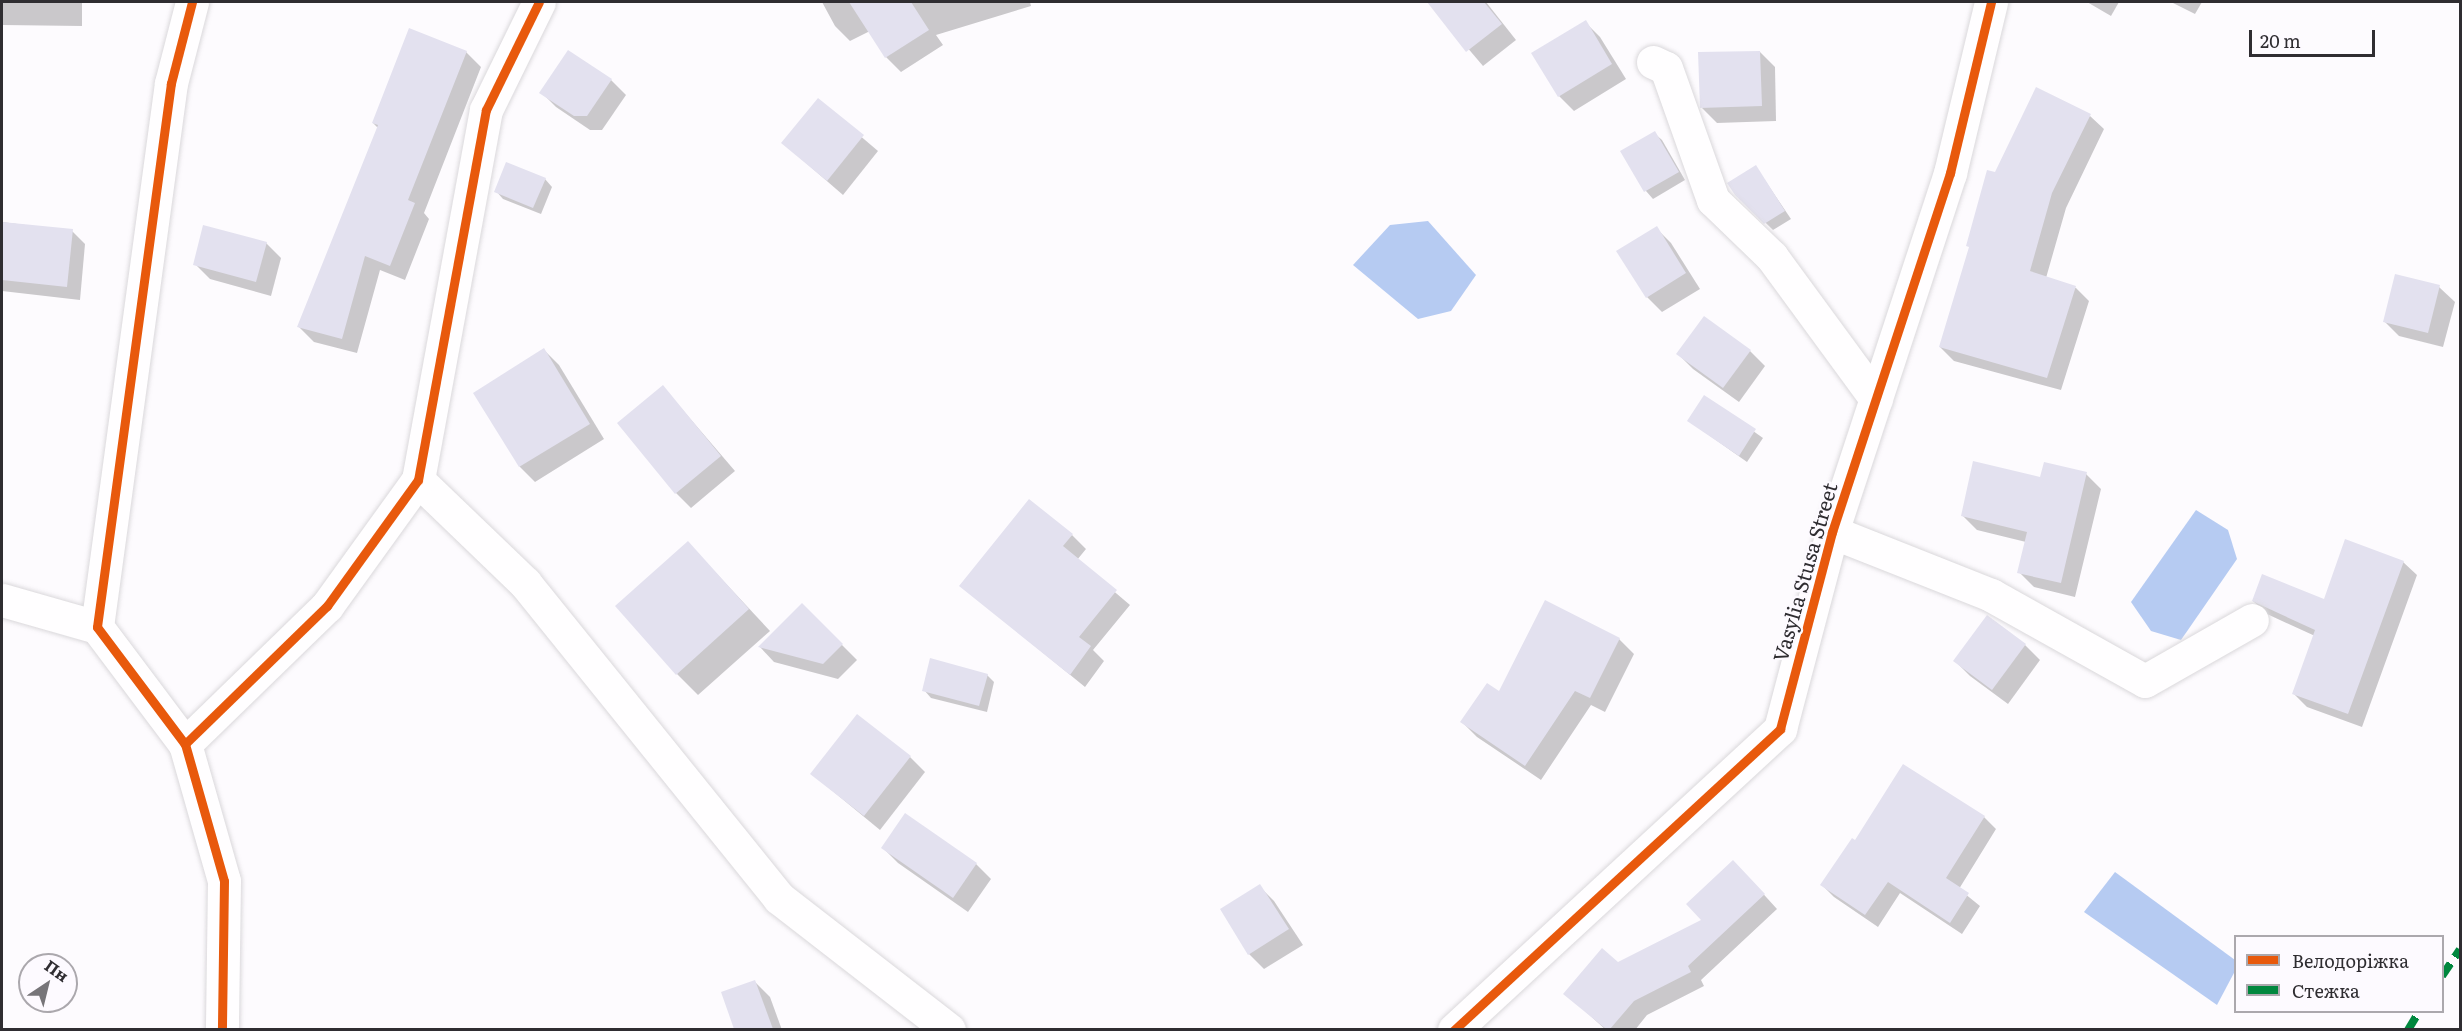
<!DOCTYPE html>
<meta charset="utf-8">
<style>
body{margin:0}
#map{position:relative;width:2462px;height:1031px;overflow:hidden;background:#fdfbfe;font-family:Literata,serif}
div>[style]{position:absolute}
.water>*{inset:0;background:#b6cbf2}
.shadow>*{inset:0;background:#0003}
.building>*{inset:0;background:#e3e1ef}
.roads{filter:drop-shadow(0 0 2px #dad8db) drop-shadow(0 0 2px #dad8db)}
.minor>*{height:33px;margin:-16.5px;padding:0 16.5px;transform-origin:16.5px;border-radius:16.5px;background:#fffeff}
.quiet>*{height:8px;margin-top:-4px;transform-origin:0;background:repeating-linear-gradient(90deg,#00873e 0 15px,transparent 0 23px)}
.cycleway>*{height:9px;margin:-4.5px;padding:0 4.5px;transform-origin:4.5px;border-radius:4.5px;background:#e8590c}
span{translate:-50% -50%;white-space:nowrap;text-align:center;line-height:1.15;-webkit-text-stroke:4.5px #fdfaff;paint-order:stroke}
.street-label{font-size:20px;color:#2f2d31}
.frame{position:absolute;inset:0;border:3px solid #2f2d31;pointer-events:none}
.legend{position:absolute;left:2234px;top:935px;width:210px;height:78px;box-sizing:border-box;background:#fdfaff;border:2px solid #aba8ad;margin:0;padding:8px 10px;list-style:none;font-size:18px;color:#2f2d31}
.legend li{display:flex;align-items:center;gap:12px;height:30px}
.legend b{width:30px;border:2px solid #aba8ad}
.north{position:absolute;left:18px;top:953px;width:60px;height:60px;box-sizing:border-box;background:#fdfaff;border:2px solid #aba8ad;border-radius:50%;rotate:35deg;font-size:16px;font-weight:700;line-height:24px;text-align:center;color:#2f2d31}
.north::after{content:'';display:block;margin:auto;width:21px;height:27px;background:#777579;clip-path:polygon(50% 0,100% 100%,50% 72%,0 100%)}
.scale{position:absolute;left:2249px;top:30px;width:126px;height:27px;box-sizing:border-box;border:3px solid #2f2d31;border-top:0;padding-left:8px;font-size:18px;line-height:21px;white-space:nowrap;color:#2f2d31;-webkit-text-stroke:4px #fdfaff;paint-order:stroke}
</style>
<div id="map">
<div class="water">
<i style="clip-path:polygon(1428px 221px,1476px 275px,1451px 311px,1418px 319px,1353px 265px,1390px 225px)"></i>
<i style="clip-path:polygon(2196px 510px,2228px 530px,2237px 559px,2181px 640px,2151px 631px,2131px 602px)"></i>
<i style="clip-path:polygon(2115px 872px,2235px 960px,2235px 971px,2217px 1005px,2084px 912px)"></i>
</div>
<div class="shadow">
<i style="clip-path:polygon(2px 2px,82px 2px,82px 26px,2px 25px)"></i>
<i style="clip-path:polygon(822px 2px,1030px 2px,1031px 6px,936px 35px,943px 45px,901px 72px,886px 57px,870px 31px,850px 41px,835px 26px)"></i>
<i style="clip-path:polygon(1451px 2px,1486px 2px,1516px 40px,1483px 66px,1437px 12px)"></i>
<i style="clip-path:polygon(2087px 2px,2119px 2px,2111px 16px)"></i>
<i style="clip-path:polygon(2171px 2px,2202px 2px,2195px 14px)"></i>
<i style="clip-path:polygon(1585px 22px,1600px 37px,1626px 79px,1574px 111px,1559px 96px)"></i>
<i style="clip-path:polygon(466px 52px,481px 67px,424px 213px,429px 219px,405px 280px,380px 270px,357px 353px,314px 342px,299px 327px,378px 128px,373px 123px)"></i>
<i style="clip-path:polygon(1760px 52px,1775px 67px,1776px 121px,1717px 123px,1702px 108px)"></i>
<i style="clip-path:polygon(611px 80px,626px 95px,602px 130px,590px 130px,556px 107px,541px 92px)"></i>
<i style="clip-path:polygon(818px 100px,878px 151px,843px 195px,783px 143px)"></i>
<i style="clip-path:polygon(2090px 116px,2104px 129px,2066px 208px,2046px 278px,2076px 288px,2089px 301px,2061px 390px,1954px 361px,1940px 347px,1996px 174px)"></i>
<i style="clip-path:polygon(1654px 133px,1662px 140px,1685px 180px,1653px 199px,1646px 191px,1622px 152px)"></i>
<i style="clip-path:polygon(1756px 167px,1791px 219px,1773px 230px,1736px 194px)"></i>
<i style="clip-path:polygon(545px 179px,552px 187px,541px 214px,503px 199px,496px 191px)"></i>
<i style="clip-path:polygon(2px 222px,72px 231px,85px 244px,80px 300px,2px 291px)"></i>
<i style="clip-path:polygon(1656px 228px,1671px 243px,1700px 289px,1662px 312px,1647px 297px,1618px 251px)"></i>
<i style="clip-path:polygon(266px 243px,281px 258px,271px 296px,210px 279px,195px 264px)"></i>
<i style="clip-path:polygon(2439px 287px,2455px 302px,2443px 347px,2399px 336px,2384px 321px)"></i>
<i style="clip-path:polygon(544px 350px,559px 365px,604px 439px,535px 482px,520px 467px,475px 393px)"></i>
<i style="clip-path:polygon(1750px 351px,1765px 366px,1739px 402px,1693px 369px,1678px 354px)"></i>
<i style="clip-path:polygon(663px 387px,735px 471px,691px 508px,676px 493px)"></i>
<i style="clip-path:polygon(1705px 397px,1763px 438px,1747px 462px,1689px 421px)"></i>
<i style="clip-path:polygon(2086px 474px,2101px 489px,2075px 597px,2034px 587px,2019px 572px,2026px 542px,1977px 530px,1962px 515px,2041px 479px)"></i>
<i style="clip-path:polygon(1072px 535px,1086px 549px,1077px 560px,1130px 605px,1093px 650px,1104px 661px,1085px 687px,961px 586px)"></i>
<i style="clip-path:polygon(688px 543px,770px 631px,698px 695px,677px 674px)"></i>
<i style="clip-path:polygon(2403px 562px,2417px 575px,2362px 727px,2307px 707px,2293px 693px,2315px 636px,2267px 614px,2253px 601px,2325px 601px)"></i>
<i style="clip-path:polygon(802px 605px,857px 660px,838px 679px,774px 662px,760px 647px)"></i>
<i style="clip-path:polygon(1619px 639px,1634px 654px,1605px 712px,1591px 705px,1541px 780px,1477px 737px,1462px 722px,1500px 693px)"></i>
<i style="clip-path:polygon(2025px 645px,2040px 660px,2008px 704px,1970px 676px,1955px 661px)"></i>
<i style="clip-path:polygon(987px 675px,994px 682px,987px 712px,931px 698px,924px 690px)"></i>
<i style="clip-path:polygon(910px 757px,925px 772px,880px 830px,812px 774px)"></i>
<i style="clip-path:polygon(1984px 817px,1996px 829px,1959px 889px,1980px 906px,1962px 934px,1900px 893px,1878px 927px,1834px 897px,1822px 885px,1855px 842px)"></i>
<i style="clip-path:polygon(883px 848px,976px 864px,991px 879px,968px 912px,898px 863px)"></i>
<i style="clip-path:polygon(1747px 876px,1777px 909px,1701px 980px,1704px 986px,1647px 1015px,1635px 1030px,1606px 1030px,1565px 993px,1703px 920px)"></i>
<i style="clip-path:polygon(1259px 886px,1274px 901px,1303px 945px,1264px 969px,1249px 954px)"></i>
<i style="clip-path:polygon(755px 982px,770px 997px,782px 1030px,736px 1030px,723px 993px)"></i>
</div>
<div class="building">
<i style="clip-path:polygon(849px 2px,911px 2px,929px 30px,885px 58px)"></i>
<i style="clip-path:polygon(1427px 2px,1484px 2px,1502px 24px,1466px 52px)"></i>
<i style="clip-path:polygon(1586px 20px,1612px 64px,1558px 97px,1531px 53px)"></i>
<i style="clip-path:polygon(409px 28px,467px 51px,408px 200px,415px 203px,390px 266px,365px 256px,342px 339px,297px 327px,378px 125px,372px 123px)"></i>
<i style="clip-path:polygon(568px 50px,612px 79px,587px 116px,574px 116px,539px 93px)"></i>
<i style="clip-path:polygon(1760px 51px,1762px 106px,1700px 108px,1698px 52px)"></i>
<i style="clip-path:polygon(2036px 87px,2091px 114px,2052px 193px,2030px 271px,2076px 286px,2047px 378px,1939px 347px,1969px 247px,1966px 246px,1987px 170px,1995px 172px)"></i>
<i style="clip-path:polygon(818px 98px,864px 135px,827px 181px,781px 143px)"></i>
<i style="clip-path:polygon(1655px 131px,1679px 172px,1644px 192px,1620px 151px)"></i>
<i style="clip-path:polygon(506px 162px,546px 178px,533px 208px,494px 192px)"></i>
<i style="clip-path:polygon(1756px 165px,1785px 211px,1764px 224px,1735px 195px,1727px 183px)"></i>
<i style="clip-path:polygon(2px 222px,73px 229px,67px 287px,2px 280px)"></i>
<i style="clip-path:polygon(203px 225px,267px 242px,256px 282px,193px 265px)"></i>
<i style="clip-path:polygon(1657px 226px,1686px 273px,1646px 298px,1616px 251px)"></i>
<i style="clip-path:polygon(2395px 274px,2440px 285px,2428px 333px,2383px 322px)"></i>
<i style="clip-path:polygon(1704px 316px,1751px 350px,1723px 388px,1676px 354px)"></i>
<i style="clip-path:polygon(544px 348px,590px 424px,519px 467px,473px 393px)"></i>
<i style="clip-path:polygon(663px 385px,721px 456px,675px 494px,617px 423px)"></i>
<i style="clip-path:polygon(1704px 395px,1756px 429px,1739px 456px,1687px 421px)"></i>
<i style="clip-path:polygon(1973px 461px,2040px 477px,2044px 462px,2087px 472px,2061px 583px,2017px 573px,2027px 532px,1961px 516px)"></i>
<i style="clip-path:polygon(1029px 499px,1073px 534px,1063px 546px,1117px 590px,1079px 637px,1091px 646px,1070px 675px,959px 586px)"></i>
<i style="clip-path:polygon(2345px 539px,2404px 561px,2348px 714px,2292px 694px,2315px 630px,2252px 601px,2262px 574px,2324px 599px)"></i>
<i style="clip-path:polygon(688px 541px,749px 609px,676px 675px,615px 606px)"></i>
<i style="clip-path:polygon(1545px 600px,1620px 638px,1590px 698px,1575px 691px,1525px 766px,1460px 722px,1487px 683px,1499px 691px)"></i>
<i style="clip-path:polygon(802px 603px,843px 644px,823px 664px,758px 647px)"></i>
<i style="clip-path:polygon(1987px 615px,2026px 644px,1992px 690px,1953px 661px)"></i>
<i style="clip-path:polygon(930px 658px,988px 674px,979px 706px,922px 691px)"></i>
<i style="clip-path:polygon(857px 714px,911px 756px,864px 816px,810px 774px)"></i>
<i style="clip-path:polygon(1903px 764px,1985px 816px,1946px 878px,1969px 893px,1950px 923px,1888px 882px,1865px 915px,1820px 885px,1852px 838px,1855px 840px)"></i>
<i style="clip-path:polygon(905px 813px,977px 863px,953px 898px,881px 848px)"></i>
<i style="clip-path:polygon(1733px 860px,1765px 894px,1688px 966px,1691px 972px,1634px 1001px,1610px 1029px,1606px 1029px,1563px 994px,1602px 948px,1618px 962px,1701px 920px,1686px 904px)"></i>
<i style="clip-path:polygon(1260px 884px,1289px 929px,1248px 955px,1220px 909px)"></i>
<i style="clip-path:polygon(755px 980px,773px 1029px,734px 1029px,721px 992px)"></i>
</div>
<div class="roads">
<div class="minor">
<i style="left:192px;top:2px;width:84px;rotate:104.5deg"></i>
<i style="left:171px;top:83px;width:549px;rotate:97.75deg"></i>
<i style="left:97px;top:627px;width:146px;rotate:53.1deg"></i>
<i style="left:185px;top:744px;width:142px;rotate:74.1deg"></i>
<i style="left:224px;top:881px;width:149px;rotate:90.8deg"></i>
<i style="left:1653px;top:62px;width:14px;rotate:25deg"></i>
<i style="left:1666px;top:68px;width:140px;rotate:70.4deg"></i>
<i style="left:1713px;top:200px;width:82px;rotate:44deg"></i>
<i style="left:1772px;top:257px;width:176px;rotate:53.8deg"></i>
<i style="left:418px;top:480px;width:149px;rotate:43.9deg"></i>
<i style="left:525px;top:583px;width:405px;rotate:51.1deg"></i>
<i style="left:779px;top:898px;width:215px;rotate:37.8deg"></i>
<i style="left:1832px;top:532px;width:171px;rotate:21.6deg"></i>
<i style="left:1991px;top:595px;width:176px;rotate:29.2deg"></i>
<i style="left:2145px;top:681px;width:123px;rotate:-29.7deg"></i>
<i style="left:2px;top:600px;width:99px;rotate:15.9deg"></i>
<i style="left:185px;top:744px;width:198px;rotate:-44.2deg"></i>
<i style="left:327px;top:606px;width:155px;rotate:-54.2deg"></i>
<i style="left:418px;top:480px;width:376px;rotate:-79.6deg"></i>
<i style="left:486px;top:110px;width:120px;rotate:-63.9deg"></i>
<i style="left:1454px;top:1030px;width:444px;rotate:-42.7deg"></i>
<i style="left:1780px;top:729px;width:204px;rotate:-75.2deg"></i>
<i style="left:1832px;top:532px;width:378px;rotate:-71.8deg"></i>
<i style="left:1950px;top:173px;width:176px;rotate:-76.5deg"></i>
</div>
</div>
<div class="quiet">
<i style="left:2442px;top:976px;width:32px;rotate:-56deg"></i>
<i style="left:2408px;top:1030px;width:21px;rotate:-59deg"></i>
</div>
<div class="cycleway">
<i style="left:192px;top:2px;width:84px;rotate:104.5deg"></i>
<i style="left:171px;top:83px;width:549px;rotate:97.75deg"></i>
<i style="left:97px;top:627px;width:146px;rotate:53.1deg"></i>
<i style="left:185px;top:744px;width:142px;rotate:74.1deg"></i>
<i style="left:224px;top:881px;width:149px;rotate:90.8deg"></i>
<i style="left:185px;top:744px;width:198px;rotate:-44.2deg"></i>
<i style="left:327px;top:606px;width:155px;rotate:-54.2deg"></i>
<i style="left:418px;top:480px;width:376px;rotate:-79.6deg"></i>
<i style="left:486px;top:110px;width:120px;rotate:-63.9deg"></i>
<i style="left:1454px;top:1030px;width:444px;rotate:-42.7deg"></i>
<i style="left:1780px;top:729px;width:204px;rotate:-75.2deg"></i>
<i style="left:1832px;top:532px;width:378px;rotate:-71.8deg"></i>
<i style="left:1950px;top:173px;width:176px;rotate:-76.5deg"></i>
</div>
<div class="street-label">
<span style="left:1804px;top:572px;rotate:-74deg">Vasylia Stusa Street</span>
</div>
<div class="frame"></div>
<ul class="legend">
<li><b style="height:8px;background:#e8590c"></b>Велодоріжка</li>
<li><b style="height:8px;background:#00873e"></b>Стежка</li>
</ul>
<div class="north">Пн</div>
<div class="scale">20 m</div>
</div>
